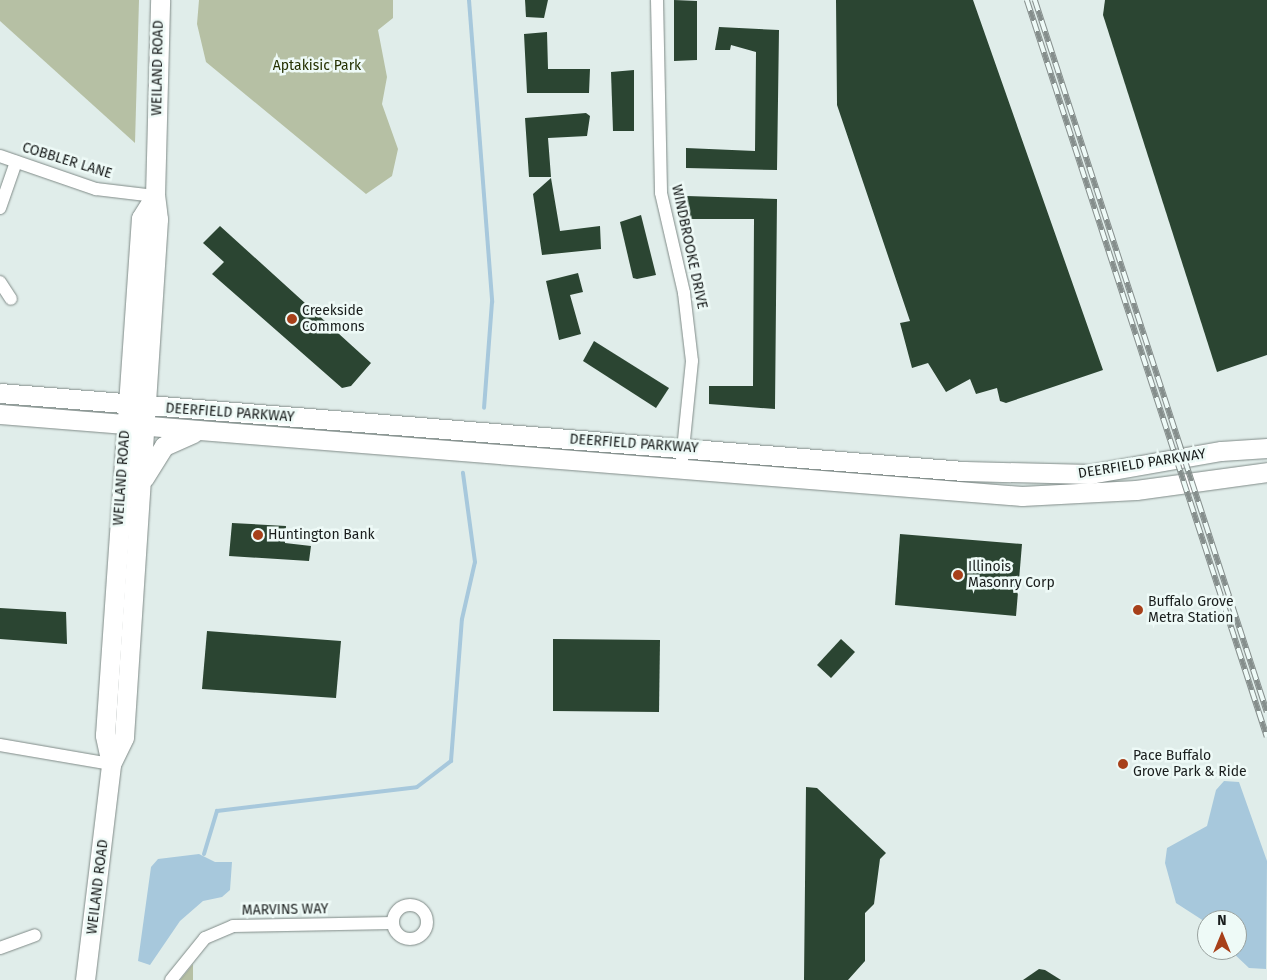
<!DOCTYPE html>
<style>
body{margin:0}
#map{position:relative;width:1267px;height:980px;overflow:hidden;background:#e0edea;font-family:"Fira Sans",sans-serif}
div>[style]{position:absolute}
.green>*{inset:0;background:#b6c0a4}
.water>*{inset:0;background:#a7c8dc}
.stream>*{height:4px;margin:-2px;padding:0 2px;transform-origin:2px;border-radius:2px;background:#a7c8dc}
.building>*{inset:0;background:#2b4532}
.roads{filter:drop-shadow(0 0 1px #808b88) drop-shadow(0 0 1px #808b88)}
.street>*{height:12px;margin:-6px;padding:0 6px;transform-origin:6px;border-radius:6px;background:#fff}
.street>.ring{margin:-6px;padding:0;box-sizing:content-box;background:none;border:12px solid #fff;border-radius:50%}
.secondary>*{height:19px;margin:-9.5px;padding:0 9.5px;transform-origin:9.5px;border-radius:9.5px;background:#fff}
.rail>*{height:5.5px;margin-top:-2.75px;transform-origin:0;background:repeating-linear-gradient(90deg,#eefaf7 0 11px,#858e8c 0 22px);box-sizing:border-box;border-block:1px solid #858e8c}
.dots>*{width:14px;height:14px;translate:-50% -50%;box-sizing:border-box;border:2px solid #eefaf7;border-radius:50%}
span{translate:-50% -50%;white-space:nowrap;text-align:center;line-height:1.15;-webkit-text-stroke:5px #eefaf7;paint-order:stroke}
.park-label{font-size:14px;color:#243100}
.street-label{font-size:14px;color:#191d1c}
.poi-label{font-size:14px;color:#191d1c}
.left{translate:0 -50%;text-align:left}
.north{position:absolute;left:1197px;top:910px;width:50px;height:50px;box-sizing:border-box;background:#eefaf7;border:1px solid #99a29f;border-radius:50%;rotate:0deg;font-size:14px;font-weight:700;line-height:20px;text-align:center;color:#191d1c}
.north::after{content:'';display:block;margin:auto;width:18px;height:22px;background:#a7401a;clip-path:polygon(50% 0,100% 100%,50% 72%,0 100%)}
</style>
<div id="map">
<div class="green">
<i style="clip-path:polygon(0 0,139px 0,135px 143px,0 21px)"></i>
<i style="clip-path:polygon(199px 0,393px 0,393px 18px,378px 30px,387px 77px,382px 104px,398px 149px,392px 176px,366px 194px,206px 62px,197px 24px)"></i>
<i style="clip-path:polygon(193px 964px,193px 980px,180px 980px)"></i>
</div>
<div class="water">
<i style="clip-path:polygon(1224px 781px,1239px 782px,1267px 861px,1266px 969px,1249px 968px,1230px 950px,1237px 950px,1237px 920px,1207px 923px,1176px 903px,1165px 863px,1167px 848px,1207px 826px,1216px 790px)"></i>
<i style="clip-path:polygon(199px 854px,215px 862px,232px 862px,230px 890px,222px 897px,203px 901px,180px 921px,150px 965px,138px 961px,151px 867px,158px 859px)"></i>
</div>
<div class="stream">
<i style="left:469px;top:0;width:303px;rotate:85.6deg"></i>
<i style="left:492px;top:302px;width:106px;rotate:94.3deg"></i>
<i style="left:204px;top:854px;width:45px;rotate:-73.2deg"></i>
<i style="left:217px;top:811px;width:201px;rotate:-6.8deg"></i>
<i style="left:417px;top:787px;width:43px;rotate:-37.4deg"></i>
<i style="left:451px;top:761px;width:142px;rotate:-85.6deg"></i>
<i style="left:462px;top:619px;width:58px;rotate:-77.2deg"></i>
<i style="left:475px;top:562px;width:90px;rotate:-97.7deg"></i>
</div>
<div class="building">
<i style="clip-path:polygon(525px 0,548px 0,544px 18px,526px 17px)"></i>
<i style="clip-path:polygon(674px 0,697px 1px,697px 60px,674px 61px)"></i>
<i style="clip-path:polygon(836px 0,973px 0,1103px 370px,1006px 403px,1000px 401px,997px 388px,976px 394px,970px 379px,946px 392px,928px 363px,912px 368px,900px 323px,910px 321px,837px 105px)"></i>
<i style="clip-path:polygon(1105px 0,1267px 0,1267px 355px,1217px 372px,1103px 15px)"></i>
<i style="clip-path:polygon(719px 27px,779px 30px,777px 170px,686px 168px,686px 148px,755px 151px,756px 52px,731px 45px,730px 50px,715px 50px)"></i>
<i style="clip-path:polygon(547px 32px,548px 69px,590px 69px,589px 93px,527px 93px,524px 34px)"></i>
<i style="clip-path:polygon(634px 70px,634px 131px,613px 131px,611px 72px)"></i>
<i style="clip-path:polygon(586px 113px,590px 116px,587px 136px,548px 138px,551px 177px,529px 177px,525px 118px)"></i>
<i style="clip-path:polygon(551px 178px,560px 231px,600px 226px,601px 249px,542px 255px,533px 194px)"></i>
<i style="clip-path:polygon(687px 196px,777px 199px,775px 409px,709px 404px,709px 386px,753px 386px,754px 219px,685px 219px)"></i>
<i style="clip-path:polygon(641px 215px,656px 275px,637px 279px,633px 278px,620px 222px)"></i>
<i style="clip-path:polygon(220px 226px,371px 363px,351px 386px,342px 388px,212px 274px,224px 262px,203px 243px)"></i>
<i style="clip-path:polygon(578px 273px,583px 292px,570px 295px,581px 334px,559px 340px,546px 281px)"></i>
<i style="clip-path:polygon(594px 341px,669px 388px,656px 408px,583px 361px)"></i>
<i style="clip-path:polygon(232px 523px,286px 526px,285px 543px,311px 546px,309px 561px,229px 556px)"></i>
<i style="clip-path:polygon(900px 534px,1022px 544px,1016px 616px,895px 605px)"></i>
<i style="clip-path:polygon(0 608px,66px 612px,67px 644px,0 639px)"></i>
<i style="clip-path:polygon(207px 631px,341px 641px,336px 698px,202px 689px)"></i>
<i style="clip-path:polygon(553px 639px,660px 640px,659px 712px,553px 711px)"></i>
<i style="clip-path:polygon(841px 639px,855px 652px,831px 678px,817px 665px)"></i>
<i style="clip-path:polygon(806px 787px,817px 788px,886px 853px,880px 859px,874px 904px,865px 913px,865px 961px,848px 980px,804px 980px)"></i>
<i style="clip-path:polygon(1039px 969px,1045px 970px,1061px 980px,1023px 980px)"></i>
</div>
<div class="roads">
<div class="street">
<i style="left:657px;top:0;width:193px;rotate:88.8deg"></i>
<i style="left:661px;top:193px;width:103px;rotate:77deg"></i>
<i style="left:684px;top:293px;width:68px;rotate:83.3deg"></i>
<i style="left:692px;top:361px;width:109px;rotate:95.8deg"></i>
<i style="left:0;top:156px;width:102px;rotate:19deg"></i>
<i style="left:96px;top:189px;width:59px;rotate:6.8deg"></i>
<i style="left:0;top:208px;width:49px;rotate:-70.8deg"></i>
<i style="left:0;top:282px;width:20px;rotate:57deg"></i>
<i style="left:0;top:745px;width:113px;rotate:9.7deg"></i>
<i class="ring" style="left:393px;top:905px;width:22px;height:22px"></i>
<i style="left:0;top:948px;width:37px;rotate:-20deg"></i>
<i style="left:171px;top:980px;width:54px;rotate:-51deg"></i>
<i style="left:205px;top:938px;width:30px;rotate:-23deg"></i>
<i style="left:233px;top:926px;width:160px;rotate:-1.1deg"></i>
</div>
<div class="secondary">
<i style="left:0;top:393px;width:967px;rotate:4.63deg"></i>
<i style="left:964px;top:471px;width:126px;rotate:1.4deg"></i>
<i style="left:1090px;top:474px;width:133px;rotate:-10deg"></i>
<i style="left:1221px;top:451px;width:46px;rotate:-3.7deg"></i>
<i style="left:0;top:414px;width:1025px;rotate:4.59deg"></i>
<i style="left:1022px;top:496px;width:114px;rotate:-3deg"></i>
<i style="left:1136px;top:490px;width:132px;rotate:-7.8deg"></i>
<i style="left:144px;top:478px;width:38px;rotate:-58deg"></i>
<i style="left:164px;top:446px;width:32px;rotate:-24deg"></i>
<i style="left:111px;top:764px;width:30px;rotate:-64deg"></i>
<i style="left:124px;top:737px;width:519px;rotate:-86.24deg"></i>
<i style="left:158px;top:219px;width:23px;rotate:-97deg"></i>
<i style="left:155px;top:196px;width:196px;rotate:-88.5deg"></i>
<i style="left:85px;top:980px;width:218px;rotate:-83.1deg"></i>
<i style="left:111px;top:764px;width:30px;rotate:-102deg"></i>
<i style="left:105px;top:735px;width:518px;rotate:-86.02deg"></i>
<i style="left:141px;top:218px;width:26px;rotate:-58deg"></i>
</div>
</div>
<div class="rail">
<i style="left:1027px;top:0;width:775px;rotate:71.96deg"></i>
<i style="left:1035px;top:0;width:749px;rotate:71.95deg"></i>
</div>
<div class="dots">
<i style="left:292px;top:319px;background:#a7401a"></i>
<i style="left:258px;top:535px;background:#a7401a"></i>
<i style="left:958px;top:575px;background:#a7401a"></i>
<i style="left:1138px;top:610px;background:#a7401a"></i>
<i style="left:1123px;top:764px;background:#a7401a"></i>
</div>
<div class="park-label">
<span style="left:317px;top:66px">Aptakisic Park</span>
</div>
<div class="street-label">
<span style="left:158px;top:68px;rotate:-89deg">WEILAND ROAD</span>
<span style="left:67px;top:161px;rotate:17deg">COBBLER LANE</span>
<span style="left:689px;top:247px;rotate:78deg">WINDBROOKE DRIVE</span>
<span style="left:230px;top:413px;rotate:4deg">DEERFIELD PARKWAY</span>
<span style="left:634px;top:444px;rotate:4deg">DEERFIELD PARKWAY</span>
<span style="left:1142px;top:464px;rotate:-9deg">DEERFIELD PARKWAY</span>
<span style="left:122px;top:478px;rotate:-86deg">WEILAND ROAD</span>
<span style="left:98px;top:887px;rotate:-83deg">WEILAND ROAD</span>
<span style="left:285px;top:910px;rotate:-1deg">MARVINS WAY</span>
</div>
<div class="poi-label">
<span class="left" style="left:302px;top:319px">Creekside<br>Commons</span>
<span class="left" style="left:268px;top:535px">Huntington Bank</span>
<span class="left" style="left:968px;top:575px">Illinois<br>Masonry Corp</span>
<span class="left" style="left:1148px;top:610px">Buffalo Grove<br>Metra Station</span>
<span class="left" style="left:1133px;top:764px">Pace Buffalo<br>Grove Park &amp; Ride</span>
</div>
<div class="north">N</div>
</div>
